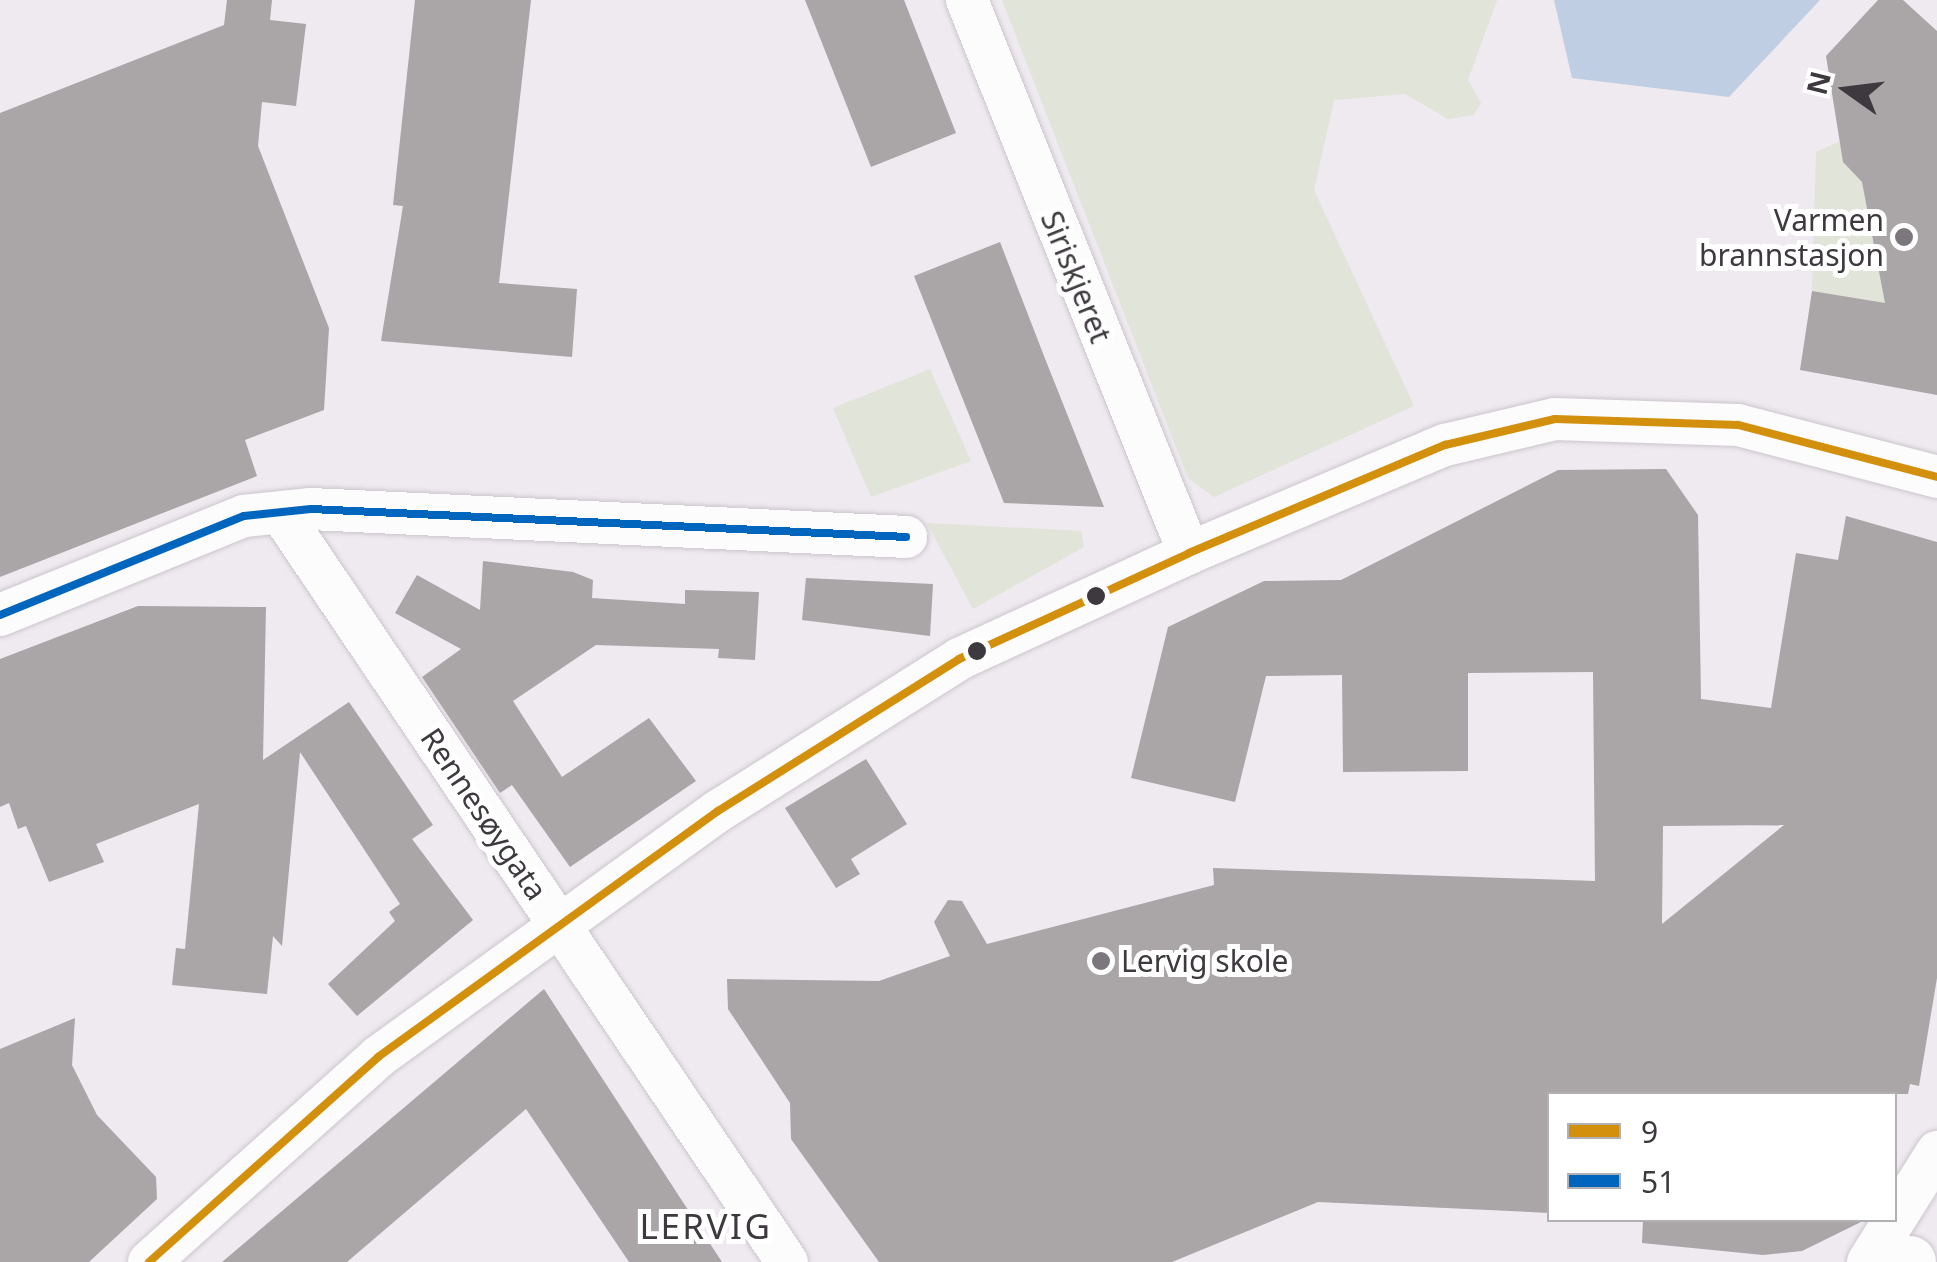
<!DOCTYPE html>
<meta charset="utf-8">
<style>
body{margin:0}
#map{position:relative;width:1937px;height:1262px;overflow:hidden;background:#efe9f0;font-family:"Noto Sans",sans-serif}
div>[style]{position:absolute}
.green>*{inset:0;background:#e1e4d8}
.water>*{inset:0;background:#bfcee2}
.building>*{inset:0;background:#aaa5a7}
.roads{filter:drop-shadow(0 0 2px #cbc6cc) drop-shadow(0 0 2px #cbc6cc)}
.minor>*{height:42px;margin:-21px;padding:0 21px;transform-origin:21px;border-radius:21px;background:#fdfcfd}
.major>*{height:52px;margin:-26px;padding:0 26px;transform-origin:26px;border-radius:26px;background:#fdfcfd}
.bus-1>*{height:8px;margin:-4px;padding:0 4px;transform-origin:4px;border-radius:4px;background:#d2900c}
.bus-2>*{height:8px;margin:-4px;padding:0 4px;transform-origin:4px;border-radius:4px;background:#0065bd}
.dots>*{width:28px;height:28px;translate:-50% -50%;box-sizing:border-box;border:5px solid #fff;border-radius:50%}
span{translate:-50% -50%;white-space:nowrap;text-align:center;line-height:1.15;-webkit-text-stroke:10px #fff;paint-order:stroke}
.poi-label{font-size:30px;color:#3d393e}
.right{translate:-100% -50%;text-align:right}
.left{translate:0 -50%;text-align:left}
.street-label{font-size:30px;color:#3d393e}
.quarter-label{font-size:35px;color:#3d393e;letter-spacing:2.5px}
.legend{position:absolute;left:1547px;top:1092px;width:350px;height:130px;box-sizing:border-box;background:#fff;border:2px solid #b1b0b2;margin:0;padding:12px 18px;list-style:none;font-size:30px;color:#3d393e}
.legend li{display:flex;align-items:center;gap:20px;height:50px}
.legend b{width:50px;border:2px solid #b1b0b2}
.north{position:absolute;left:1797px;top:40px;width:100px;height:100px;-webkit-text-stroke:8px #fff;paint-order:stroke;rotate:284deg;font-size:28px;font-weight:700;line-height:40px;text-align:center;color:#3d393e}
.north::after{content:'';display:block;margin:auto;width:35px;height:45px;background:#3d393e;clip-path:polygon(50% 0,100% 100%,50% 72%,0 100%)}
</style>
<div id="map">
<div class="green">
<i style="clip-path:polygon(1002px 0,1497px 0,1468px 80px,1481px 103px,1474px 115px,1448px 119px,1405px 94px,1334px 100px,1314px 190px,1414px 406px,1214px 497px,1188px 478px)"></i>
<i style="clip-path:polygon(1886px 121px,1937px 313px,1812px 291px,1816px 152px)"></i>
<i style="clip-path:polygon(930px 369px,971px 461px,871px 497px,833px 408px)"></i>
<i style="clip-path:polygon(927px 523px,1081px 531px,1084px 547px,973px 609px)"></i>
</div>
<div class="water">
<i style="clip-path:polygon(1554px 0,1820px 0,1729px 97px,1572px 78px)"></i>
</div>
<div class="building">
<i style="clip-path:polygon(227px 0,272px 0,270px 20px,306px 24px,296px 106px,262px 102px,258px 146px,329px 328px,324px 410px,245px 440px,257px 476px,0 577px,0 113px,224px 25px)"></i>
<i style="clip-path:polygon(415px 0,531px 0,499px 283px,577px 289px,572px 357px,381px 341px,403px 206px,393px 205px)"></i>
<i style="clip-path:polygon(805px 0,904px 0,956px 133px,871px 167px)"></i>
<i style="clip-path:polygon(1878px 0,1903px 0,1937px 31px,1937px 395px,1800px 370px,1812px 291px,1885px 303px,1862px 182px,1843px 162px,1826px 56px)"></i>
<i style="clip-path:polygon(1000px 242px,1044px 356px,1104px 507px,1004px 503px,914px 276px)"></i>
<i style="clip-path:polygon(evenodd,1666px 469px,1698px 515px,1701px 699px,1771px 708px,1796px 553px,1838px 560px,1846px 516px,1937px 542px,1937px 978px,1919px 1086px,1910px 1084px,1908px 1094px,1550px 1094px,1550px 1213px,1318px 1202px,1172px 1262px,879px 1262px,791px 1139px,790px 1103px,728px 1009px,727px 979px,879px 981px,950px 956px,934px 922px,948px 900px,962px 901px,987px 944px,1214px 885px,1213px 868px,1595px 881px,1593px 672px,1468px 673px,1468px 771px,1343px 772px,1342px 675px,1266px 676px,1235px 802px,1131px 778px,1168px 627px,1264px 581px,1341px 580px,1558px 470px,1666px 469px,1784px 825px,1662px 924px,1663px 826px,1784px 825px)"></i>
<i style="clip-path:polygon(483px 561px,573px 572px,593px 580px,592px 598px,685px 604px,685px 590px,759px 592px,755px 660px,718px 658px,719px 649px,596px 645px,513px 701px,562px 777px,649px 718px,696px 781px,570px 867px,512px 785px,500px 793px,422px 677px,461px 649px,395px 613px,417px 575px,480px 610px)"></i>
<i style="clip-path:polygon(806px 578px,933px 584px,930px 636px,802px 620px)"></i>
<i style="clip-path:polygon(138px 606px,266px 607px,263px 760px,349px 702px,433px 825px,412px 839px,473px 920px,357px 1016px,328px 984px,395px 921px,389px 912px,400px 904px,300px 752px,282px 946px,273px 936px,267px 994px,172px 985px,176px 948px,185px 949px,199px 804px,96px 844px,104px 862px,49px 882px,26px 826px,18px 829px,9px 803px,0 807px,0 659px)"></i>
<i style="clip-path:polygon(866px 759px,907px 824px,851px 859px,860px 874px,836px 888px,785px 808px)"></i>
<i style="clip-path:polygon(544px 989px,722px 1262px,629px 1262px,526px 1109px,347px 1262px,222px 1262px)"></i>
<i style="clip-path:polygon(75px 1018px,72px 1065px,97px 1115px,156px 1177px,157px 1199px,89px 1262px,0 1262px,0 1049px)"></i>
<i style="clip-path:polygon(1643px 1220px,1865px 1220px,1802px 1251px,1763px 1255px,1642px 1243px)"></i>
</div>
<div class="roads">
<div class="minor">
<i style="left:967px;top:0;width:596px;rotate:68.13deg"></i>
<i style="left:283px;top:516px;width:900px;rotate:55.96deg"></i>
<i style="left:0;top:615px;width:263px;rotate:-22.1deg"></i>
<i style="left:244px;top:516px;width:67px;rotate:-6deg"></i>
<i style="left:311px;top:509px;width:596px;rotate:2.69deg"></i>
<i style="left:149px;top:1262px;width:307px;rotate:-41.8deg"></i>
<i style="left:378px;top:1057px;width:420px;rotate:-35.9deg"></i>
<i style="left:718px;top:811px;width:285px;rotate:-32.2deg"></i>
<i style="left:959px;top:659px;width:253px;rotate:-24.7deg"></i>
<i style="left:1189px;top:553px;width:278px;rotate:-22.9deg"></i>
<i style="left:1445px;top:445px;width:113px;rotate:-13.3deg"></i>
<i style="left:1555px;top:419px;width:183px;rotate:1.9deg"></i>
<i style="left:1738px;top:425px;width:206px;rotate:14.6deg"></i>
<i style="left:1868px;top:1262px;width:130px;rotate:-57.9deg"></i>
</div>
<div class="major">
<i style="left:1880px;top:1262px;width:30px"></i>
</div>
</div>
<div class="bus-1">
<i style="left:149px;top:1262px;width:307px;rotate:-41.8deg"></i>
<i style="left:378px;top:1057px;width:420px;rotate:-35.9deg"></i>
<i style="left:718px;top:811px;width:285px;rotate:-32.2deg"></i>
<i style="left:959px;top:659px;width:253px;rotate:-24.7deg"></i>
<i style="left:1189px;top:553px;width:278px;rotate:-22.9deg"></i>
<i style="left:1445px;top:445px;width:113px;rotate:-13.3deg"></i>
<i style="left:1555px;top:419px;width:183px;rotate:1.9deg"></i>
<i style="left:1738px;top:425px;width:206px;rotate:14.6deg"></i>
</div>
<div class="bus-2">
<i style="left:0;top:615px;width:263px;rotate:-22.1deg"></i>
<i style="left:244px;top:516px;width:67px;rotate:-6deg"></i>
<i style="left:311px;top:509px;width:596px;rotate:2.69deg"></i>
</div>
<div class="dots">
<i style="left:1904px;top:237px;background:#7b777c"></i>
<i style="left:1096px;top:596px;background:#3d393e"></i>
<i style="left:977px;top:651px;background:#3d393e"></i>
<i style="left:1101px;top:961px;background:#7b777c"></i>
</div>
<div class="poi-label">
<span class="right" style="left:1884px;top:237px">Varmen<br>brannstasjon</span>
<span class="left" style="left:1121px;top:961px">Lervig skole</span>
</div>
<div class="street-label">
<span style="left:1076px;top:277px;rotate:68deg">Siriskjeret</span>
<span style="left:484px;top:814px;rotate:56deg">Rennesøygata</span>
</div>
<div class="quarter-label">
<span style="left:706px;top:1226px">LERVIG</span>
</div>
<ul class="legend">
<li><b style="height:12px;background:#d2900c"></b>9</li>
<li><b style="height:12px;background:#0065bd"></b>51</li>
</ul>
<div class="north">N</div>
</div>
